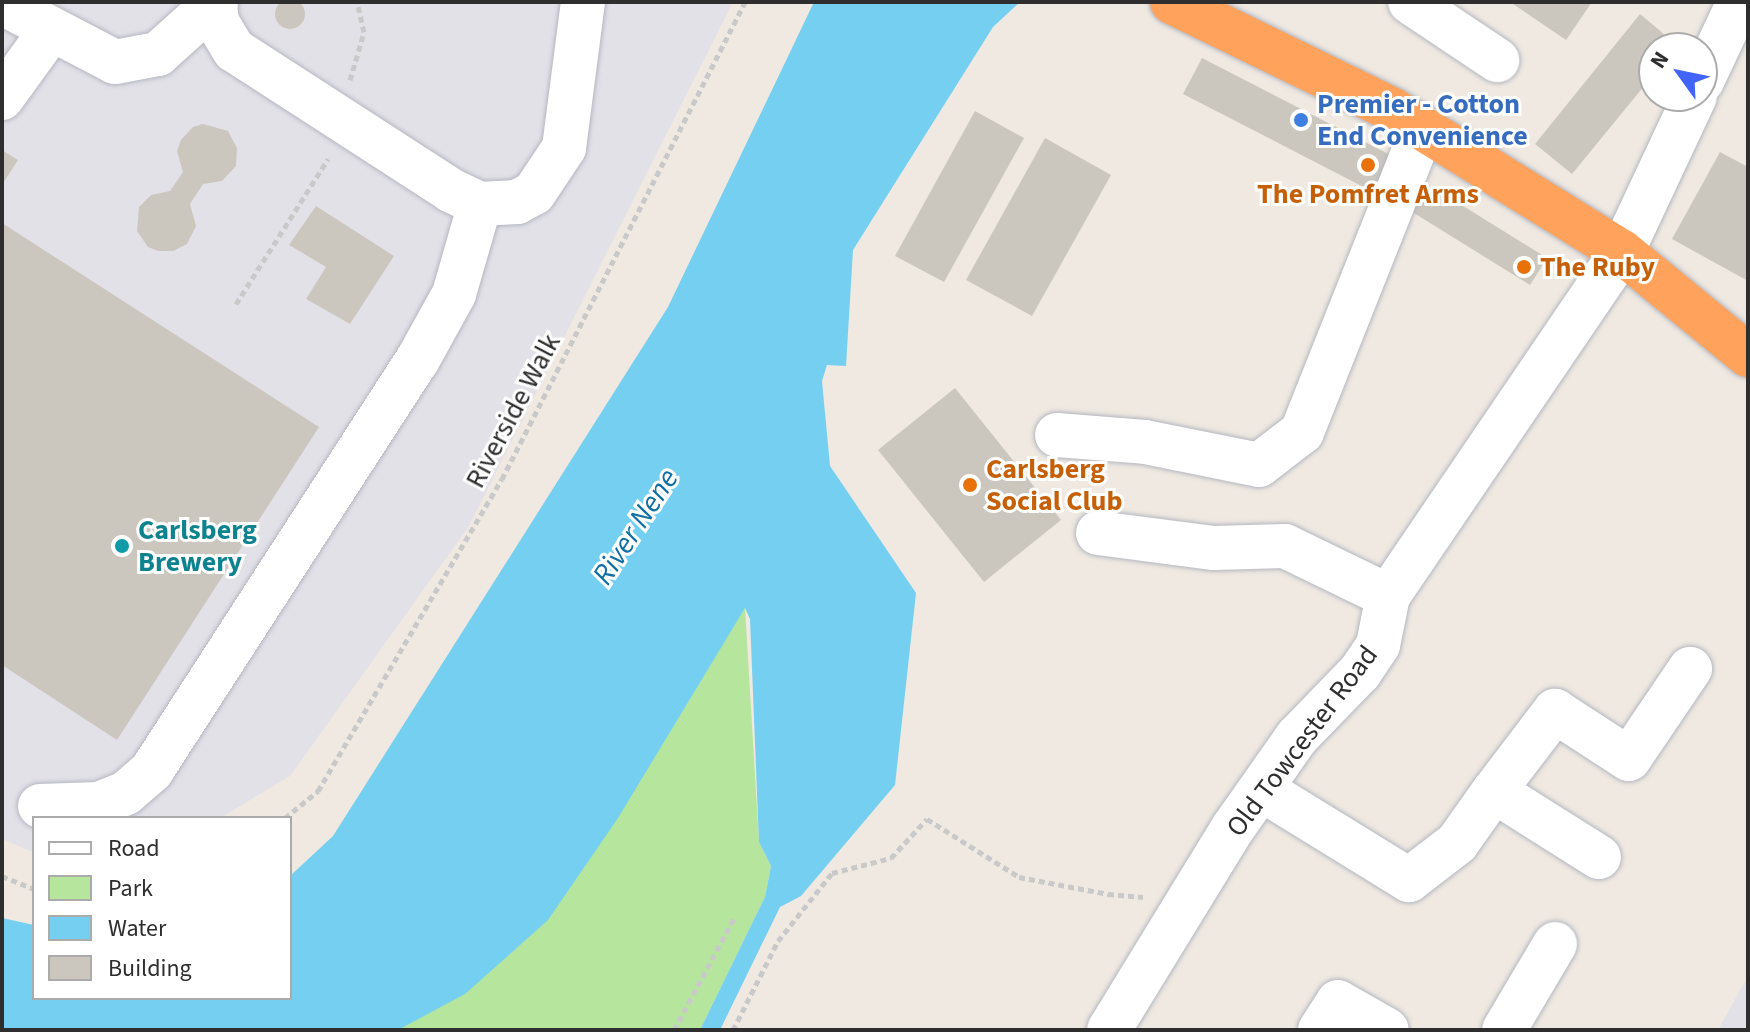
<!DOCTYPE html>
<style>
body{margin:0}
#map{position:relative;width:1750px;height:1032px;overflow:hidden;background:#efe9e1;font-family:"Source Sans 3",sans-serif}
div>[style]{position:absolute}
.industrial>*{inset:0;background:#e3e1e8}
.green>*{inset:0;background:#b6e59e}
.water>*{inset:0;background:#75cff0}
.building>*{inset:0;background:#cbc7bf}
.round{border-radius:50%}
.path>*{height:5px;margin-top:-2.5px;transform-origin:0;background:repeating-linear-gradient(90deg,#c9c9c9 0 6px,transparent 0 10px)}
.roads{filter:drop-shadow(0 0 2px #b4b7c1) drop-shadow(0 0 2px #b4b7c1)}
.minor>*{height:44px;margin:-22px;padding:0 22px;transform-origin:22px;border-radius:22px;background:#fff}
.highway>*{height:44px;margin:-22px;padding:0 22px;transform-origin:22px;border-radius:22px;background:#ffa35c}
.dots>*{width:22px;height:22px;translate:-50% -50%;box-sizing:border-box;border:4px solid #fff;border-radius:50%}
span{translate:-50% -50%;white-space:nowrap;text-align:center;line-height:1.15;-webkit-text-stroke:6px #fff;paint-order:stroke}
.shop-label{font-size:28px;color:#366cbe;font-weight:700}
.left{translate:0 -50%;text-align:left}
.food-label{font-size:28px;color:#c56008;font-weight:700}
.street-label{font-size:28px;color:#2e2e2e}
.culture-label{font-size:28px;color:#0d838f;font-weight:700}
.water-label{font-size:30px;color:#0d6fa3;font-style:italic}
.frame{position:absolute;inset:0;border:4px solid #2e2e2e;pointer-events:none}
.legend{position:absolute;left:32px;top:816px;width:260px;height:184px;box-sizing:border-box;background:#fff;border:2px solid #ababab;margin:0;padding:10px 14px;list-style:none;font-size:24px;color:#2e2e2e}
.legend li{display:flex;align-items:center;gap:16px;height:40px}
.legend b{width:40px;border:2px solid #ababab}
.north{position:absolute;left:1638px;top:32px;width:80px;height:80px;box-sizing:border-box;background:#fff;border:2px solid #ababab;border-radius:50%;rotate:303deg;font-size:22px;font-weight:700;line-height:32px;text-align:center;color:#2e2e2e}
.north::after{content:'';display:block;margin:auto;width:28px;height:36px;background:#4264fb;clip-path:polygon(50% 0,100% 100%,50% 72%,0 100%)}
</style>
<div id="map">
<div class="industrial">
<i style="clip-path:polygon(2px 2px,733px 2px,469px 526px,290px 776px,220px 818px,34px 818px,34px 851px,30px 851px,2px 839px)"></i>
<i style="clip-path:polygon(1748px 976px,1748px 1030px,1718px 1030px)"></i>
</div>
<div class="green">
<i style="clip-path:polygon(745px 608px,759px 842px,771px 866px,765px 897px,700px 1030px,398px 1030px,408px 1023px,701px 677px)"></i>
</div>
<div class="water">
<i style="clip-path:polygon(814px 2px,1020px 2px,993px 27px,853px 250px,846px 366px,827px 365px,822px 381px,830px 466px,916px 593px,895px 785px,801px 896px,780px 907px,720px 1030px,700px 1030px,765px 897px,771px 866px,759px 842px,750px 619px,745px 608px,618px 818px,548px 920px,465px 994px,398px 1030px,2px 1030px,2px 918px,34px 925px,34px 998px,290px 998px,290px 876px,333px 836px,668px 307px)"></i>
</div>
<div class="building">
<i class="round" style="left:275px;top:-1px;width:30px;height:30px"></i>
<i style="clip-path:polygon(1510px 2px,1592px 2px,1566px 40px)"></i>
<i style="clip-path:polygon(1640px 14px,1677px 45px,1654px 48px,1654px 74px,1572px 174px,1535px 144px)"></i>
<i style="clip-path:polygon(1202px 58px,1400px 160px,1381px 196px,1183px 94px)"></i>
<i style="clip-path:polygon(975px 111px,1024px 138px,944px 282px,895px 256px)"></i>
<i style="clip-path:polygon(203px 124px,228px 131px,237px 148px,236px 166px,222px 181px,203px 184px,190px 204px,196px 226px,187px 244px,173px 251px,158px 251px,148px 247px,137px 231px,139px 207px,151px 195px,170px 191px,183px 172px,177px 151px,181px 140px,193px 127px)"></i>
<i style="clip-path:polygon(1045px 138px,1111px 175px,1032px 316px,966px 280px)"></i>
<i style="clip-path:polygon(2px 150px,18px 160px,2px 185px)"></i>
<i style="clip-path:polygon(1720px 152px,1748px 167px,1748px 281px,1672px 239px)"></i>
<i style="clip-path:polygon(1418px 178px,1547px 258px,1530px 285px,1401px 205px)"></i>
<i style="clip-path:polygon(316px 206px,394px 256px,350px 324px,306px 299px,326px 267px,289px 245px)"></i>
<i style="clip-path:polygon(2px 223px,319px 427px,117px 740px,2px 665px)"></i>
<i style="clip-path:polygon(955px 388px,1061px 520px,984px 582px,878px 450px)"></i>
</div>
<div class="path">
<i style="left:350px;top:80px;width:50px;rotate:-73.7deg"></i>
<i style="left:364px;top:32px;width:31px;rotate:-103deg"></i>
<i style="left:236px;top:304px;width:172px;rotate:-57.6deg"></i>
<i style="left:285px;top:818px;width:43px;rotate:-39.3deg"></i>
<i style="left:318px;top:791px;width:362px;rotate:-59.5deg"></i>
<i style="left:502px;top:479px;width:535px;rotate:-63deg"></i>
<i style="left:2px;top:876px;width:35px;rotate:22deg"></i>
<i style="left:674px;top:1030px;width:129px;rotate:-61.8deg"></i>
<i style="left:733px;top:1030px;width:100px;rotate:-63.2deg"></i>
<i style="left:778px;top:941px;width:87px;rotate:-51.5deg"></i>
<i style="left:832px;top:873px;width:61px;rotate:-14.3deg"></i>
<i style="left:891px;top:858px;width:53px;rotate:-47.3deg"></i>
<i style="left:927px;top:819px;width:109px;rotate:32.2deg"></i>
<i style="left:1019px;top:877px;width:91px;rotate:10.8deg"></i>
<i style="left:1108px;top:894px;width:35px;rotate:5deg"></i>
</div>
<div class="roads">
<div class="minor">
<i style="left:1410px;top:2px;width:105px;rotate:33.7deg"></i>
<i style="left:2px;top:3px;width:127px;rotate:27.6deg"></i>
<i style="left:115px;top:62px;width:44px;rotate:-10.5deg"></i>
<i style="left:158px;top:54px;width:78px;rotate:-41.9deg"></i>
<i style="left:215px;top:4px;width:18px;rotate:84deg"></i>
<i style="left:217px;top:22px;width:33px;rotate:59deg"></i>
<i style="left:234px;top:50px;width:257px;rotate:32.9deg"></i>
<i style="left:450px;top:190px;width:33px;rotate:25deg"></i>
<i style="left:480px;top:204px;width:37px;rotate:-3deg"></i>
<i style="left:517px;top:202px;width:19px;rotate:-28deg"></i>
<i style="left:534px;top:193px;width:54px;rotate:-56.3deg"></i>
<i style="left:564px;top:148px;width:147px;rotate:-82.6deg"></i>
<i style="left:1702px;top:81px;width:87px;rotate:-64.9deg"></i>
<i style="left:2px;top:98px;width:84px;rotate:-54.2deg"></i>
<i style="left:1057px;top:435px;width:88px;rotate:4.5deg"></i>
<i style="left:1145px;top:442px;width:116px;rotate:11.4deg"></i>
<i style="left:1259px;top:465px;width:54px;rotate:-37.5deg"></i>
<i style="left:1302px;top:432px;width:327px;rotate:-68.3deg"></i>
<i style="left:1098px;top:533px;width:117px;rotate:7.4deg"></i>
<i style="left:1214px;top:548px;width:71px;rotate:-1.6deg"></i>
<i style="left:1285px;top:546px;width:114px;rotate:25.9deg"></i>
<i style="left:1261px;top:789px;width:174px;rotate:31.6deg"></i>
<i style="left:1409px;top:880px;width:61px;rotate:-37.6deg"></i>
<i style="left:1457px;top:843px;width:64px;rotate:-54.6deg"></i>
<i style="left:1494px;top:791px;width:124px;rotate:32.2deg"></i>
<i style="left:1494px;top:791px;width:101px;rotate:-52.7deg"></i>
<i style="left:1555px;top:711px;width:88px;rotate:33deg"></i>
<i style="left:1629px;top:759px;width:109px;rotate:-55.9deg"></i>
<i style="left:40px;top:806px;width:59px;rotate:-1.9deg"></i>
<i style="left:99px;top:804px;width:29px;rotate:-22deg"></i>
<i style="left:126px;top:793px;width:35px;rotate:-41deg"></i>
<i style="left:152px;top:770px;width:487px;rotate:-57.1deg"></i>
<i style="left:417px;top:361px;width:77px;rotate:-61.1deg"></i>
<i style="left:454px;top:294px;width:94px;rotate:-73.9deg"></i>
<i style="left:1109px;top:1030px;width:237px;rotate:-58.5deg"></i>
<i style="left:1233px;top:828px;width:111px;rotate:-54.9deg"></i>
<i style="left:1297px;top:737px;width:91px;rotate:-45.9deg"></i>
<i style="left:1360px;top:672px;width:32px;rotate:-56deg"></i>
<i style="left:1378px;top:645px;width:50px;rotate:-78.5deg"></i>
<i style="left:1388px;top:596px;width:416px;rotate:-55.8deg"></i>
<i style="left:1622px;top:252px;width:172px;rotate:-64.9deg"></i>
<i style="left:1320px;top:1030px;width:33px;rotate:-57deg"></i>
<i style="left:1338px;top:1002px;width:56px;rotate:29.7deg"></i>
<i style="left:1504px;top:1030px;width:100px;rotate:-59.3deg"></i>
</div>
<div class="highway">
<i style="left:1172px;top:2px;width:246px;rotate:26deg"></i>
<i style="left:1393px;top:110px;width:269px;rotate:31.8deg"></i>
<i style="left:1622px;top:252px;width:163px;rotate:39.3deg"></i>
</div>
</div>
<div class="dots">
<i style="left:1301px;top:120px;background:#3f7fe0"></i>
<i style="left:1368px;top:165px;background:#e8710a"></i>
<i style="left:1524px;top:267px;background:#e8710a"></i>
<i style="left:970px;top:485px;background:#e8710a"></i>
<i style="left:122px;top:546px;background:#0f9aa8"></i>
</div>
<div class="shop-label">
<span class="left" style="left:1317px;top:120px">Premier - Cotton<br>End Convenience</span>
</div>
<div class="food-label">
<span style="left:1368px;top:194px">The Pomfret Arms</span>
<span class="left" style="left:1540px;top:267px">The Ruby</span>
<span class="left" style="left:986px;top:485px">Carlsberg<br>Social Club</span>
</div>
<div class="street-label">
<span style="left:513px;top:411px;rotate:-62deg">Riverside Walk</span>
<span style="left:1302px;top:741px;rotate:-53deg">Old Towcester Road</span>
</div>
<div class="culture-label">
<span class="left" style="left:138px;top:546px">Carlsberg<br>Brewery</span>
</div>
<div class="water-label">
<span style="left:636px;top:527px;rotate:-57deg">River Nene</span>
</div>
<div class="frame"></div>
<ul class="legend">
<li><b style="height:10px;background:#fff"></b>Road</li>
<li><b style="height:22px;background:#b6e59e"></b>Park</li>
<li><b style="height:22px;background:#75cff0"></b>Water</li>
<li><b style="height:22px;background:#cbc7bf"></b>Building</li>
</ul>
<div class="north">N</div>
</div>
